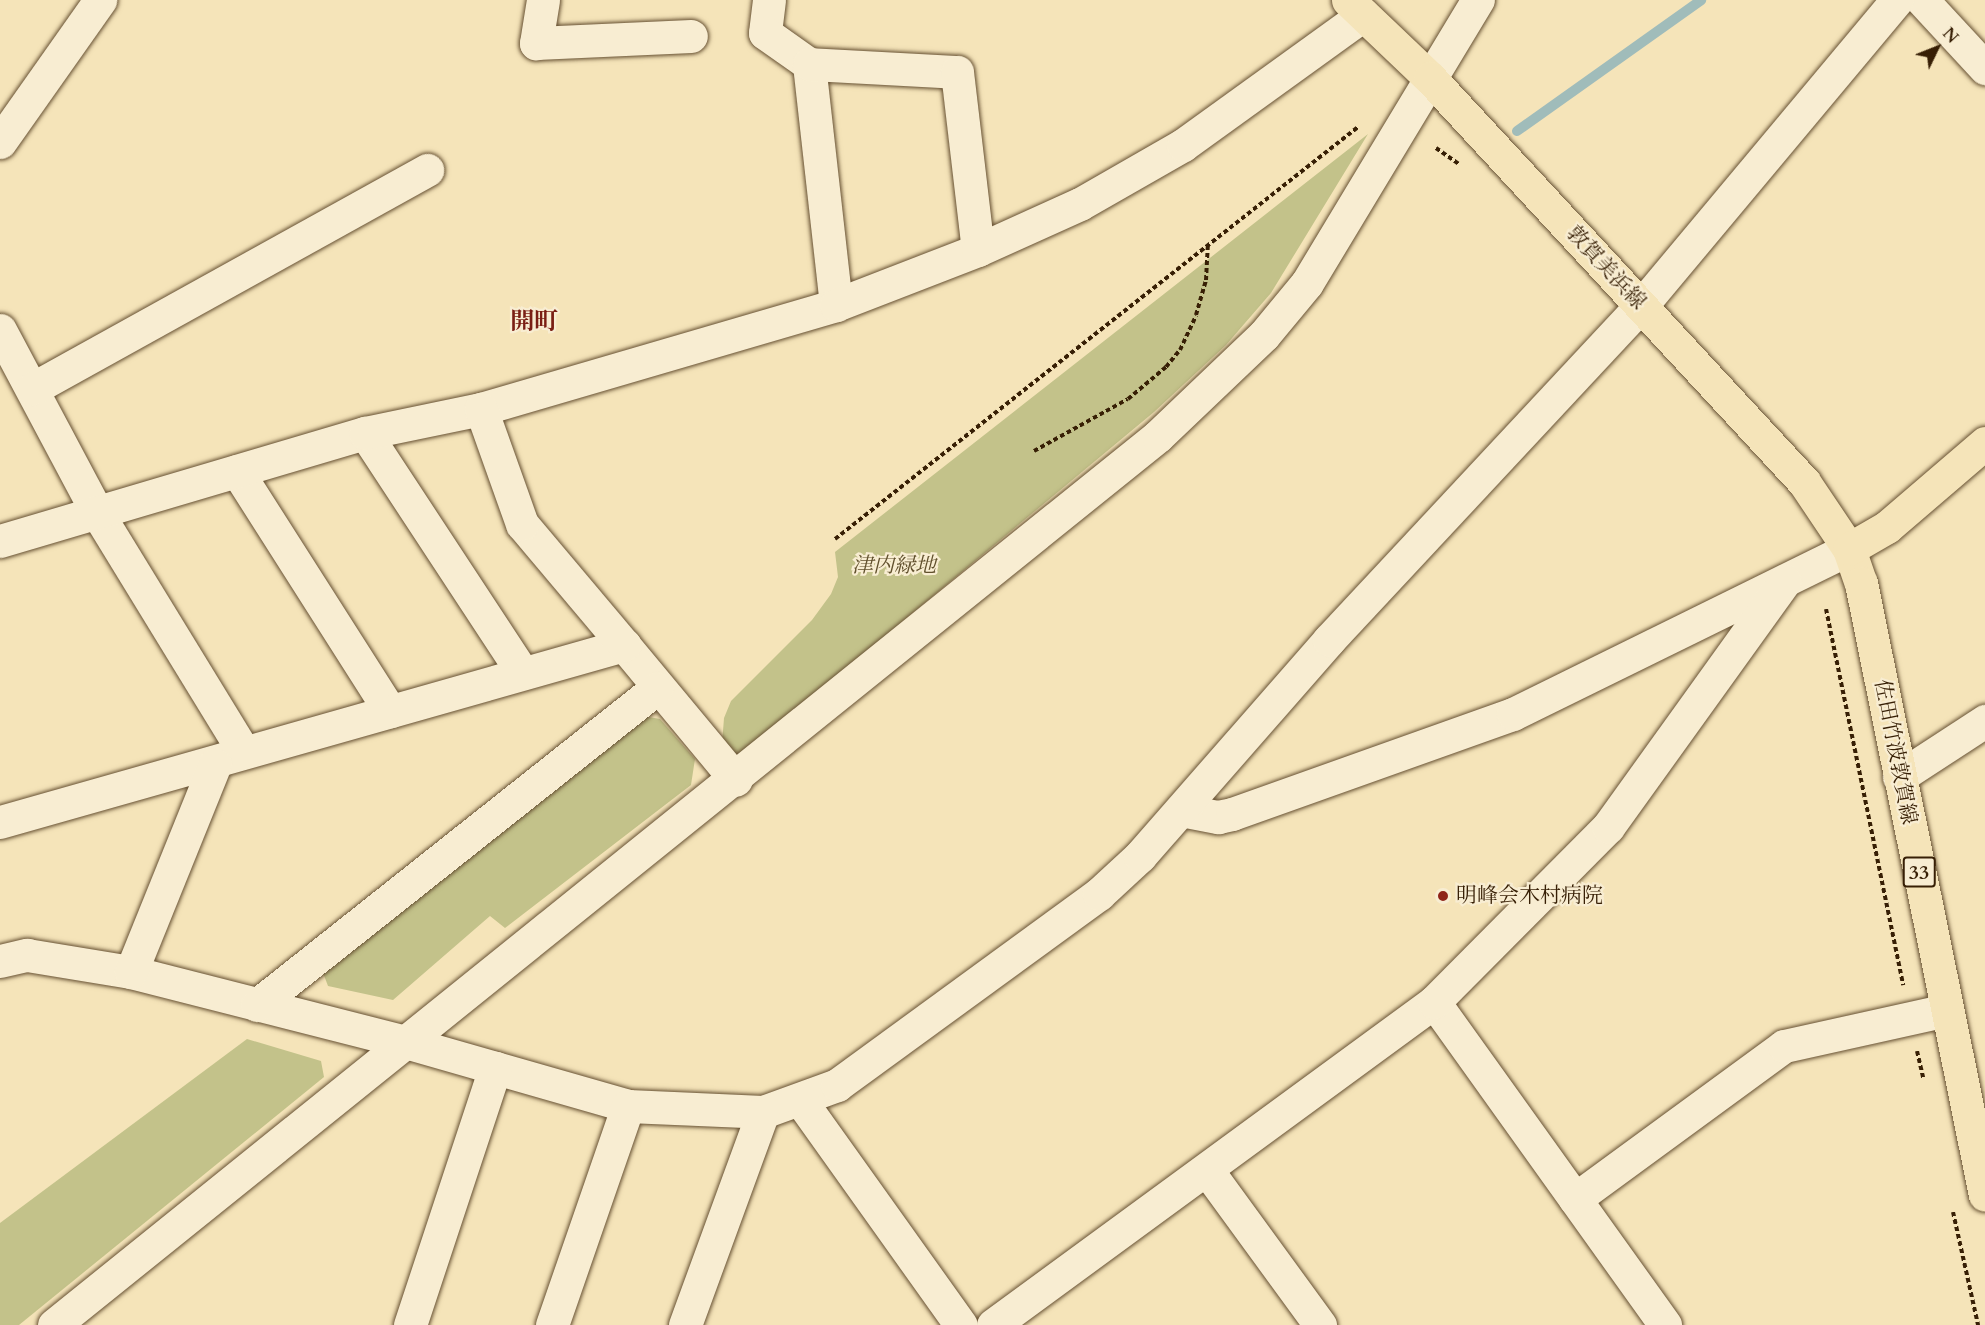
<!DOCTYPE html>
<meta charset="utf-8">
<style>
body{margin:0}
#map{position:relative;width:1985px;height:1325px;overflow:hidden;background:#f5e4b9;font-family:Cardo,"Noto Serif JP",serif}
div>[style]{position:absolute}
.green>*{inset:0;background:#c3c28a}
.stream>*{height:10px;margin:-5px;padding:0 5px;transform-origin:5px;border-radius:5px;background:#a0bcba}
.path>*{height:4px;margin-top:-2px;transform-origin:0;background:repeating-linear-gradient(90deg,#371f05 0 4.5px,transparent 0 7.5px)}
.roads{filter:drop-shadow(0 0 2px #665032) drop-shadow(0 0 2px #665032)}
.minor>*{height:33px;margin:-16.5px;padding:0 16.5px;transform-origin:16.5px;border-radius:16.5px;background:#f8edd2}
.major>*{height:33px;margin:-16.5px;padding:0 16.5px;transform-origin:16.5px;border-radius:16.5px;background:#f5e4b9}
.dots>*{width:16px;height:16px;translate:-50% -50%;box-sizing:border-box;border:3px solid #f8edd2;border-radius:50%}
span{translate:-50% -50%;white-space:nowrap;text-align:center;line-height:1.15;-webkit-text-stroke:4.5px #f8edd2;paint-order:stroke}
.shield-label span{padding:2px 4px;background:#f8edd2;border:2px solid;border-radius:4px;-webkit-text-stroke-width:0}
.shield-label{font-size:20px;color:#371f05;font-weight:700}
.street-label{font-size:21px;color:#371f05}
.park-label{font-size:21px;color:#61502d;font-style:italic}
.poi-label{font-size:21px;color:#371f05}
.left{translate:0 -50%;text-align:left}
.quarter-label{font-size:24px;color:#7a1f14;font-weight:700}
.north{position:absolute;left:1907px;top:18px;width:60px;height:60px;-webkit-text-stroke:4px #f8edd2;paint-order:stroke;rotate:47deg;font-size:16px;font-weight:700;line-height:24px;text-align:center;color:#371f05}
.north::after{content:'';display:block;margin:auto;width:21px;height:27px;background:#371f05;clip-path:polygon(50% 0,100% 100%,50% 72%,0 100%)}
</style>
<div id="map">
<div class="green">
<i style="clip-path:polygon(1368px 134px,1271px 293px,1226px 345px,1154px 412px,743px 754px,734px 757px,722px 744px,724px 718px,731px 701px,812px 620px,831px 594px,838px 577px,835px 552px)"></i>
<i style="clip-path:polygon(637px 715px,660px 719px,695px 759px,691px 785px,505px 928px,490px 916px,393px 1000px,328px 986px,322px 970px)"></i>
<i style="clip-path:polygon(247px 1039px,321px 1061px,324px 1077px,19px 1325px,0 1325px,0 1223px)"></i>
</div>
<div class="stream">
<i style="left:1517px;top:131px;width:226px;rotate:-35.4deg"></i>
</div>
<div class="path">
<i style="left:1436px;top:148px;width:29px;rotate:35deg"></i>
<i style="left:1034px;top:451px;width:107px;rotate:-29deg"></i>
<i style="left:1128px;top:399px;width:50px;rotate:-40.1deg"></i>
<i style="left:1166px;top:367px;width:22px;rotate:-51deg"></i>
<i style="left:1180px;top:350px;width:38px;rotate:-65deg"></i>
<i style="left:1196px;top:315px;width:36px;rotate:-74deg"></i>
<i style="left:1206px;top:280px;width:35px;rotate:-87deg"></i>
<i style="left:835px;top:539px;width:666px;rotate:-38.23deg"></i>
<i style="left:1826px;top:609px;width:384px;rotate:78.4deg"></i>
<i style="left:1917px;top:1051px;width:28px;rotate:77deg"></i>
<i style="left:1953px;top:1212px;width:116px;rotate:77.5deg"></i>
</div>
<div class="roads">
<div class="minor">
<i style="left:543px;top:0;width:44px;rotate:99.2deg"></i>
<i style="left:536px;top:43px;width:155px;rotate:-2.6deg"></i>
<i style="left:769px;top:0;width:33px;rotate:97deg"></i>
<i style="left:765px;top:33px;width:54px;rotate:35.2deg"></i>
<i style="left:1922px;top:0;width:93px;rotate:47.2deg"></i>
<i style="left:0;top:142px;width:174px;rotate:-54.8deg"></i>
<i style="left:836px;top:305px;width:243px;rotate:-96.4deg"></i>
<i style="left:809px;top:64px;width:148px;rotate:3.1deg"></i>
<i style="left:957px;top:72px;width:179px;rotate:83.3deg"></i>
<i style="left:0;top:330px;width:208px;rotate:62deg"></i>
<i style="left:98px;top:514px;width:278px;rotate:58.5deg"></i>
<i style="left:32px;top:389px;width:452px;rotate:-29deg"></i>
<i style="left:365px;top:433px;width:286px;rotate:56.7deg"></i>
<i style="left:237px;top:471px;width:285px;rotate:57.5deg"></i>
<i style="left:0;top:541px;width:381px;rotate:-16.5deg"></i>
<i style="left:365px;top:433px;width:118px;rotate:-11.7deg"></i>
<i style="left:481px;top:409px;width:370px;rotate:-16.3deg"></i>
<i style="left:836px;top:305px;width:152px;rotate:-21.2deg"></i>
<i style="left:978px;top:250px;width:112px;rotate:-24.3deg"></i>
<i style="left:1080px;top:204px;width:119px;rotate:-29.8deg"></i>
<i style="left:1183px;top:145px;width:222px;rotate:-35.8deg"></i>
<i style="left:624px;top:645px;width:175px;rotate:50.3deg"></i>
<i style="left:1899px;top:777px;width:103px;rotate:-33.1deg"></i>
<i style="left:1181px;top:810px;width:38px;rotate:11deg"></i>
<i style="left:1218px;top:817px;width:14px;rotate:-12deg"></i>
<i style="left:1232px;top:814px;width:298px;rotate:-19.6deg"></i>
<i style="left:1513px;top:714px;width:374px;rotate:-26.2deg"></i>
<i style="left:0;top:822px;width:649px;rotate:-15.84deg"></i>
<i style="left:624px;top:645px;width:158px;rotate:-130.1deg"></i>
<i style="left:522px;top:524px;width:122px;rotate:-109.6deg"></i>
<i style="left:0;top:961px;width:28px;rotate:-13deg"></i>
<i style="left:27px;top:955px;width:105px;rotate:9.3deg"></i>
<i style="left:131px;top:972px;width:283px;rotate:14.3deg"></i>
<i style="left:405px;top:1042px;width:232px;rotate:16deg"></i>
<i style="left:628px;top:1106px;width:135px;rotate:2.5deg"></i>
<i style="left:763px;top:1112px;width:79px;rotate:-20deg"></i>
<i style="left:837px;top:1085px;width:324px;rotate:-36.1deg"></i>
<i style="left:1099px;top:894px;width:56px;rotate:-42.8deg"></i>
<i style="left:1140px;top:856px;width:287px;rotate:-48.8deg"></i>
<i style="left:1329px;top:640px;width:457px;rotate:-47deg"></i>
<i style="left:1641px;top:306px;width:399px;rotate:-50.1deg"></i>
<i style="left:131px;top:972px;width:224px;rotate:-68deg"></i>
<i style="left:1434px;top:1002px;width:397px;rotate:54.4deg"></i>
<i style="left:257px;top:1005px;width:510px;rotate:-38.4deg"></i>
<i style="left:801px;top:1101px;width:275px;rotate:54.5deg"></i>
<i style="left:1207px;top:1170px;width:192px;rotate:53.9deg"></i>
<i style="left:1575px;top:1199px;width:259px;rotate:-36.2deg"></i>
<i style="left:1784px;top:1046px;width:167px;rotate:-12.5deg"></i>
<i style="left:54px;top:1325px;width:1417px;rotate:-38.84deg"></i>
<i style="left:1158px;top:436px;width:146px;rotate:-43.6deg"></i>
<i style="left:1264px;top:335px;width:67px;rotate:-50.4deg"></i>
<i style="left:1307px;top:283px;width:331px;rotate:-58.9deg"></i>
<i style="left:410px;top:1325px;width:271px;rotate:-71.7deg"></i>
<i style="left:552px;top:1325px;width:232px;rotate:-70.9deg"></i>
<i style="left:685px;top:1325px;width:227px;rotate:-69.9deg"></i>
<i style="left:993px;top:1325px;width:547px;rotate:-36.22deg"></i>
<i style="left:1434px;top:1002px;width:247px;rotate:-45.2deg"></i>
<i style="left:1608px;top:827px;width:303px;rotate:-54.3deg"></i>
</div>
<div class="major">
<i style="left:1348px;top:0;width:113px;rotate:43.6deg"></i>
<i style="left:1430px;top:78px;width:551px;rotate:47.21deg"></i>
<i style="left:1804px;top:482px;width:81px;rotate:56.1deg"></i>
<i style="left:1849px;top:549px;width:36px;rotate:71deg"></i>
<i style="left:1861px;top:583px;width:624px;rotate:78.55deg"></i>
<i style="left:1849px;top:549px;width:44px;rotate:-30.1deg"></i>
<i style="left:1887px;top:527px;width:129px;rotate:-40.6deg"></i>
</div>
</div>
<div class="dots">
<i style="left:1443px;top:896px;background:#8f2418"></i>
</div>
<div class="shield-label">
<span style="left:1919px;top:872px">33</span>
</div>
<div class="street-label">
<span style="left:1606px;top:268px;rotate:47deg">敦賀美浜線</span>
<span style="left:1895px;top:752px;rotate:79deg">佐田竹波敦賀線</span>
</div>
<div class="park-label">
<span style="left:894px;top:566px">津内緑地</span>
</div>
<div class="poi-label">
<span class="left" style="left:1456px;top:896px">明峰会木村病院</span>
</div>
<div class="quarter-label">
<span style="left:534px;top:322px">開町</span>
</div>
<div class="north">N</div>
</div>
